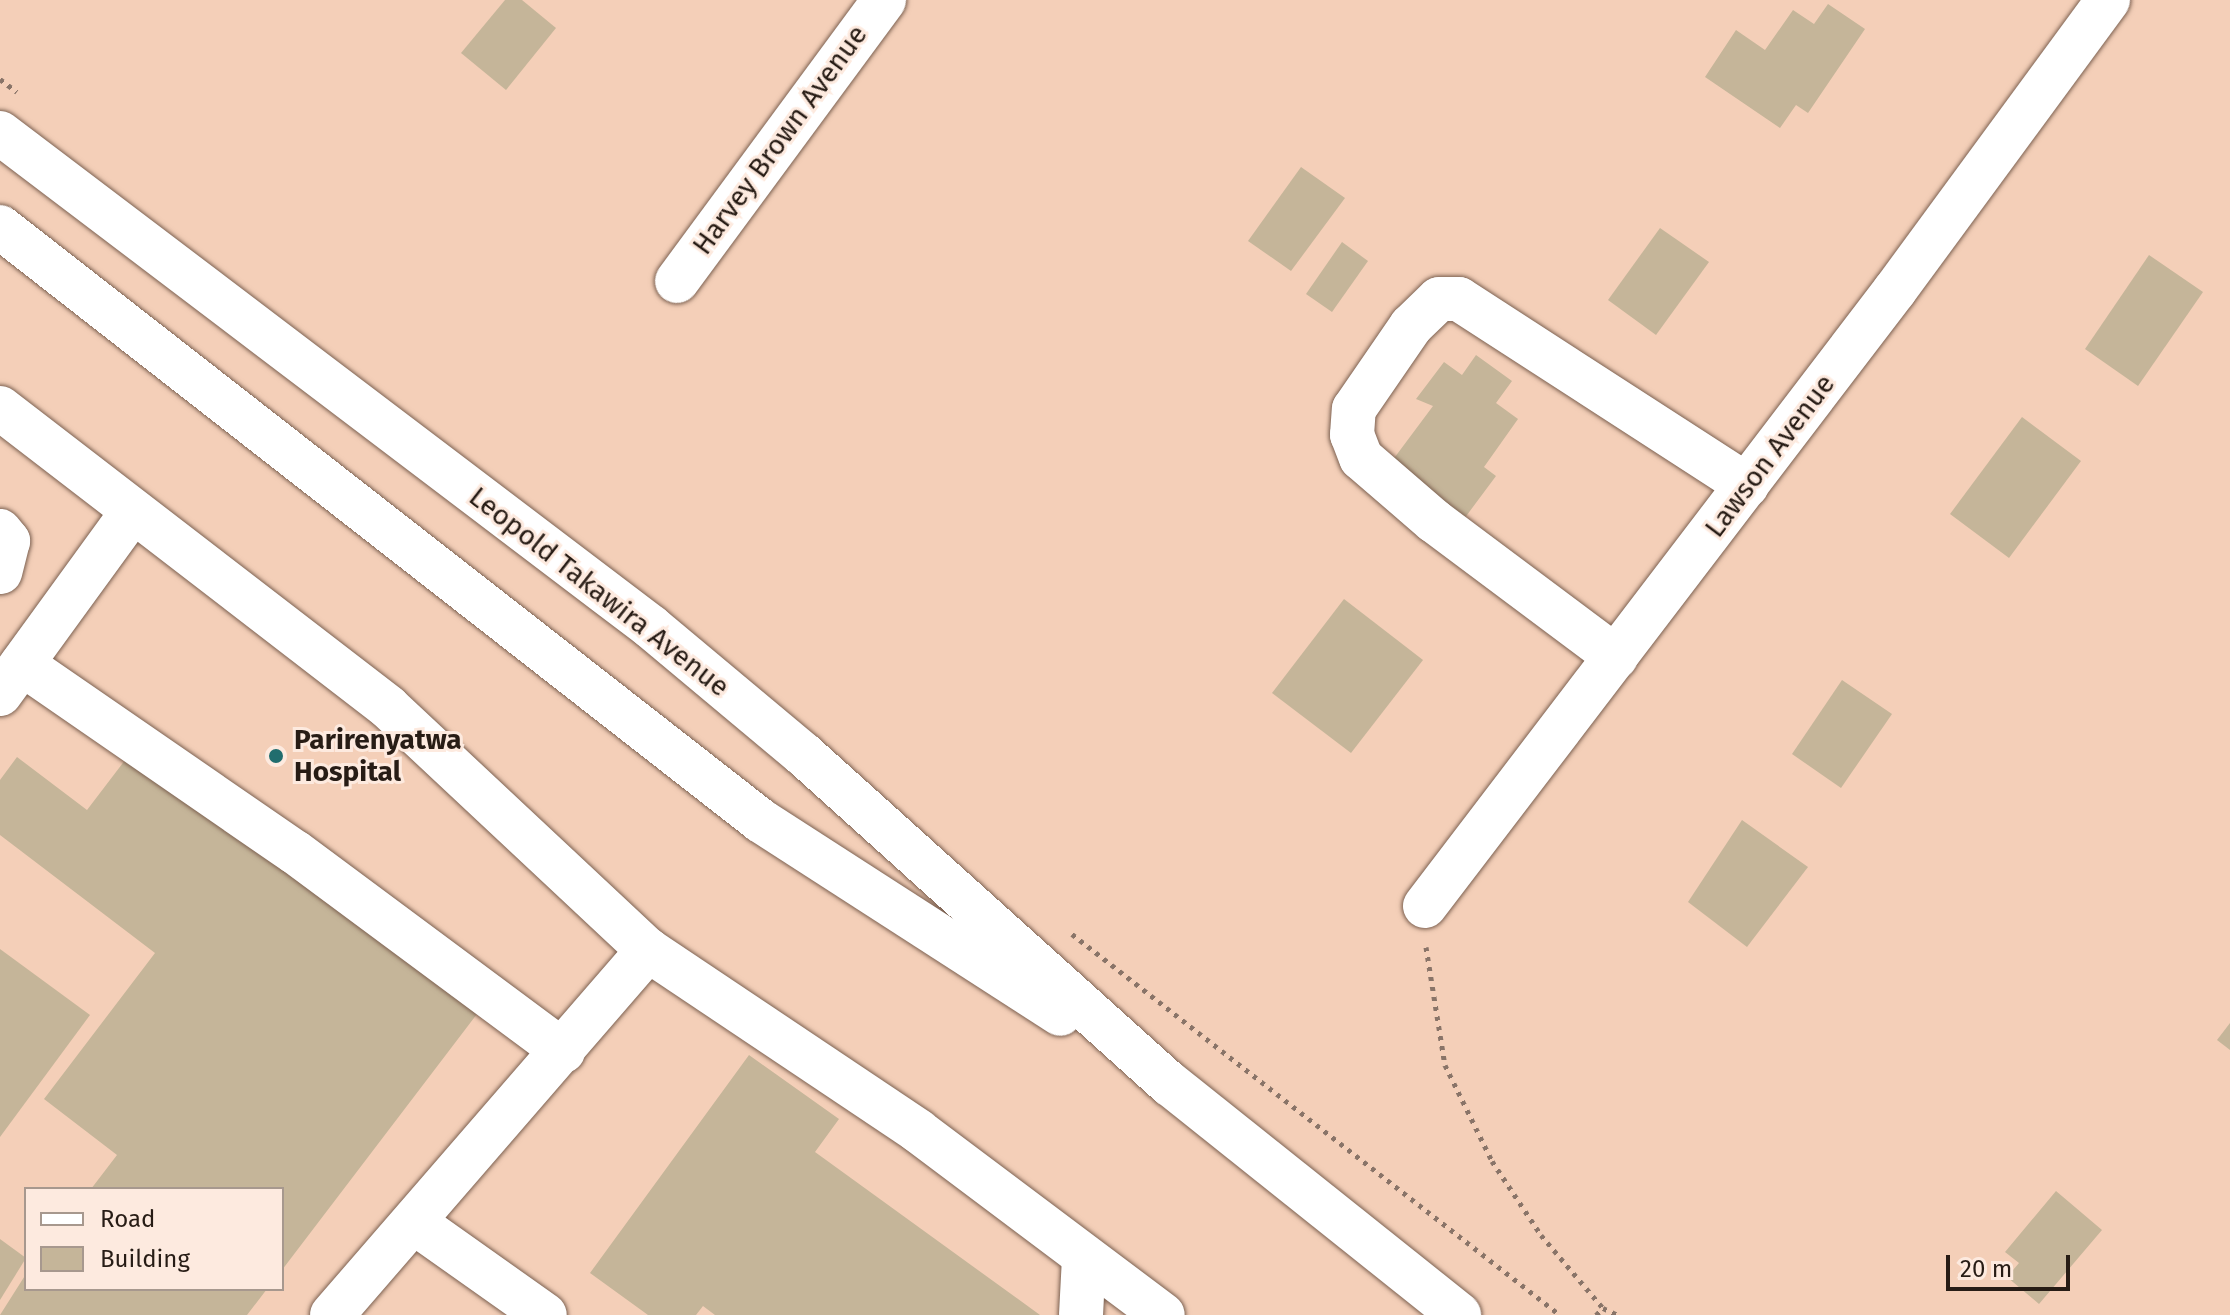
<!DOCTYPE html>
<style>
body{margin:0}
#map{position:relative;width:2230px;height:1315px;overflow:hidden;background:#f9dac8;font-family:"Fira Sans",sans-serif}
div>[style]{position:absolute}
.built>*{inset:0;background:#f4cfb8}
.building>*{inset:0;background:#c5b599}
.path>*{height:5px;margin-top:-2.5px;transform-origin:0;background:repeating-linear-gradient(90deg,#897468 0 4px,transparent 0 10px)}
.roads{filter:drop-shadow(0 0 2px #7c6151) drop-shadow(0 0 2px #7c6151)}
.minor>*{height:44px;margin:-22px;padding:0 22px;transform-origin:22px;border-radius:22px;background:#fff}
.major>*{height:44px;margin:-22px;padding:0 22px;transform-origin:22px;border-radius:22px;background:#fff}
.dots>*{width:22px;height:22px;translate:-50% -50%;box-sizing:border-box;border:4px solid #fdeadf;border-radius:50%}
span{translate:-50% -50%;white-space:nowrap;text-align:center;line-height:1.15;-webkit-text-stroke:6px #fdeadf;paint-order:stroke}
.street-label{font-size:28px;color:#271c15}
.poi-label{font-size:28px;color:#271c15;font-weight:700}
.left{translate:0 -50%;text-align:left}
.legend{position:absolute;left:24px;top:1187px;width:260px;height:104px;box-sizing:border-box;background:#fdeadf;border:2px solid #a7988e;margin:0;padding:10px 14px;list-style:none;font-size:24px;color:#271c15}
.legend li{display:flex;align-items:center;gap:16px;height:40px}
.legend b{width:40px;border:2px solid #a7988e}
.scale{position:absolute;left:1946px;top:1255px;width:124px;height:36px;box-sizing:border-box;border:4px solid #271c15;border-top:0;padding-left:10px;font-size:24px;line-height:28px;white-space:nowrap;color:#271c15;-webkit-text-stroke:6px #fdeadf;paint-order:stroke}
</style>
<div id="map">
<div class="built">
<i style="clip-path:polygon(evenodd,0 0,2230px 0,2230px 1315px,0 1315px,0 0,26px 1189px,282px 1189px,282px 1289px,26px 1289px,26px 1189px)"></i>
</div>
<div class="building">
<i style="clip-path:polygon(505px 0,522px 0,556px 28px,506px 90px,461px 53px)"></i>
<i style="clip-path:polygon(1828px 4px,1865px 29px,1808px 113px,1796px 105px,1780px 128px,1705px 77px,1736px 30px,1765px 50px,1793px 10px,1814px 24px)"></i>
<i style="clip-path:polygon(1301px 167px,1345px 198px,1291px 271px,1248px 241px)"></i>
<i style="clip-path:polygon(1660px 228px,1709px 262px,1656px 335px,1608px 300px)"></i>
<i style="clip-path:polygon(1342px 242px,1368px 261px,1332px 312px,1306px 294px)"></i>
<i style="clip-path:polygon(2149px 255px,2203px 292px,2138px 386px,2085px 349px)"></i>
<i style="clip-path:polygon(1476px 355px,1512px 381px,1496px 403px,1518px 419px,1484px 467px,1496px 476px,1464px 519px,1389px 465px,1433px 406px,1416px 399px,1444px 362px,1462px 375px)"></i>
<i style="clip-path:polygon(2022px 417px,2081px 461px,2009px 558px,1950px 514px)"></i>
<i style="clip-path:polygon(1344px 599px,1423px 660px,1351px 753px,1272px 693px)"></i>
<i style="clip-path:polygon(1842px 680px,1892px 714px,1841px 788px,1792px 754px)"></i>
<i style="clip-path:polygon(132px 751px,477px 1014px,282px 1270px,282px 1189px,91px 1189px,117px 1155px,44px 1099px,155px 953px,0 835px,0 780px,17px 757px,87px 810px)"></i>
<i style="clip-path:polygon(1742px 820px,1808px 867px,1747px 947px,1688px 902px)"></i>
<i style="clip-path:polygon(0 949px,90px 1015px,0 1137px)"></i>
<i style="clip-path:polygon(2230px 1023px,2230px 1050px,2217px 1040px)"></i>
<i style="clip-path:polygon(749px 1055px,839px 1119px,815px 1152px,1040px 1315px,715px 1315px,703px 1306px,696px 1315px,648px 1315px,590px 1273px)"></i>
<i style="clip-path:polygon(2056px 1191px,2102px 1230px,2039px 1304px,2007px 1277px,2019px 1263px,2005px 1252px)"></i>
<i style="clip-path:polygon(0 1239px,26px 1258px,0 1300px)"></i>
<i style="clip-path:polygon(26px 1274px,26px 1289px,267px 1289px,247px 1315px,0 1315px)"></i>
</div>
<div class="path">
<i style="left:0;top:79px;width:21px;rotate:37deg"></i>
<i style="left:1072px;top:934px;width:619px;rotate:37.98deg"></i>
<i style="left:1426px;top:947px;width:120px;rotate:80.9deg"></i>
<i style="left:1445px;top:1065px;width:107px;rotate:63.9deg"></i>
<i style="left:1492px;top:1161px;width:89px;rotate:56.5deg"></i>
<i style="left:1541px;top:1235px;width:96px;rotate:49.7deg"></i>
<i style="left:1603px;top:1308px;width:17px;rotate:25deg"></i>
<i style="left:1596px;top:1315px;width:10px;rotate:-45deg"></i>
</div>
<div class="roads">
<div class="minor">
<i style="left:677px;top:281px;width:349px;rotate:-53.6deg"></i>
<i style="left:0;top:408px;width:490px;rotate:37.6deg"></i>
<i style="left:388px;top:707px;width:356px;rotate:43.1deg"></i>
<i style="left:648px;top:950px;width:325px;rotate:33.8deg"></i>
<i style="left:918px;top:1131px;width:306px;rotate:36.9deg"></i>
<i style="left:0;top:531px;width:13px;rotate:51deg"></i>
<i style="left:8px;top:541px;width:32px;rotate:104deg"></i>
<i style="left:1616px;top:657px;width:227px;rotate:-143.2deg"></i>
<i style="left:1434px;top:521px;width:96px;rotate:-139.2deg"></i>
<i style="left:1361px;top:458px;width:25px;rotate:-111deg"></i>
<i style="left:1352px;top:435px;width:26px;rotate:-86deg"></i>
<i style="left:1354px;top:409px;width:101px;rotate:-55.5deg"></i>
<i style="left:1411px;top:326px;width:39px;rotate:-44deg"></i>
<i style="left:1439px;top:299px;width:20px"></i>
<i style="left:1459px;top:299px;width:343px;rotate:32.9deg"></i>
<i style="left:22px;top:664px;width:331px;rotate:34.6deg"></i>
<i style="left:295px;top:852px;width:334px;rotate:36.6deg"></i>
<i style="left:0;top:694px;width:225px;rotate:-54deg"></i>
<i style="left:1425px;top:906px;width:775px;rotate:-52.66deg"></i>
<i style="left:1895px;top:290px;width:360px;rotate:-53.7deg"></i>
<i style="left:415px;top:1223px;width:159px;rotate:35.3deg"></i>
<i style="left:332px;top:1315px;width:483px;rotate:-49.1deg"></i>
<i style="left:1081px;top:1315px;width:58px;rotate:-87deg"></i>
</div>
<div class="major">
<i style="left:0;top:133px;width:817px;rotate:37.19deg"></i>
<i style="left:651px;top:627px;width:198px;rotate:39.9deg"></i>
<i style="left:803px;top:754px;width:494px;rotate:42deg"></i>
<i style="left:1170px;top:1084px;width:370px;rotate:38.6deg"></i>
<i style="left:0;top:227px;width:965px;rotate:37.97deg"></i>
<i style="left:761px;top:821px;width:356px;rotate:32.8deg"></i>
</div>
</div>
<div class="dots">
<i style="left:276px;top:756px;background:#216d6e"></i>
</div>
<div class="street-label">
<span style="left:780px;top:140px;rotate:-54deg">Harvey Brown Avenue</span>
<span style="left:1770px;top:456px;rotate:-53deg">Lawson Avenue</span>
<span style="left:599px;top:592px;rotate:38deg">Leopold Takawira Avenue</span>
</div>
<div class="poi-label">
<span class="left" style="left:294px;top:756px">Parirenyatwa<br>Hospital</span>
</div>
<ul class="legend">
<li><b style="height:10px;background:#fff"></b>Road</li>
<li><b style="height:22px;background:#c5b599"></b>Building</li>
</ul>
<div class="scale">20 m</div>
</div>
